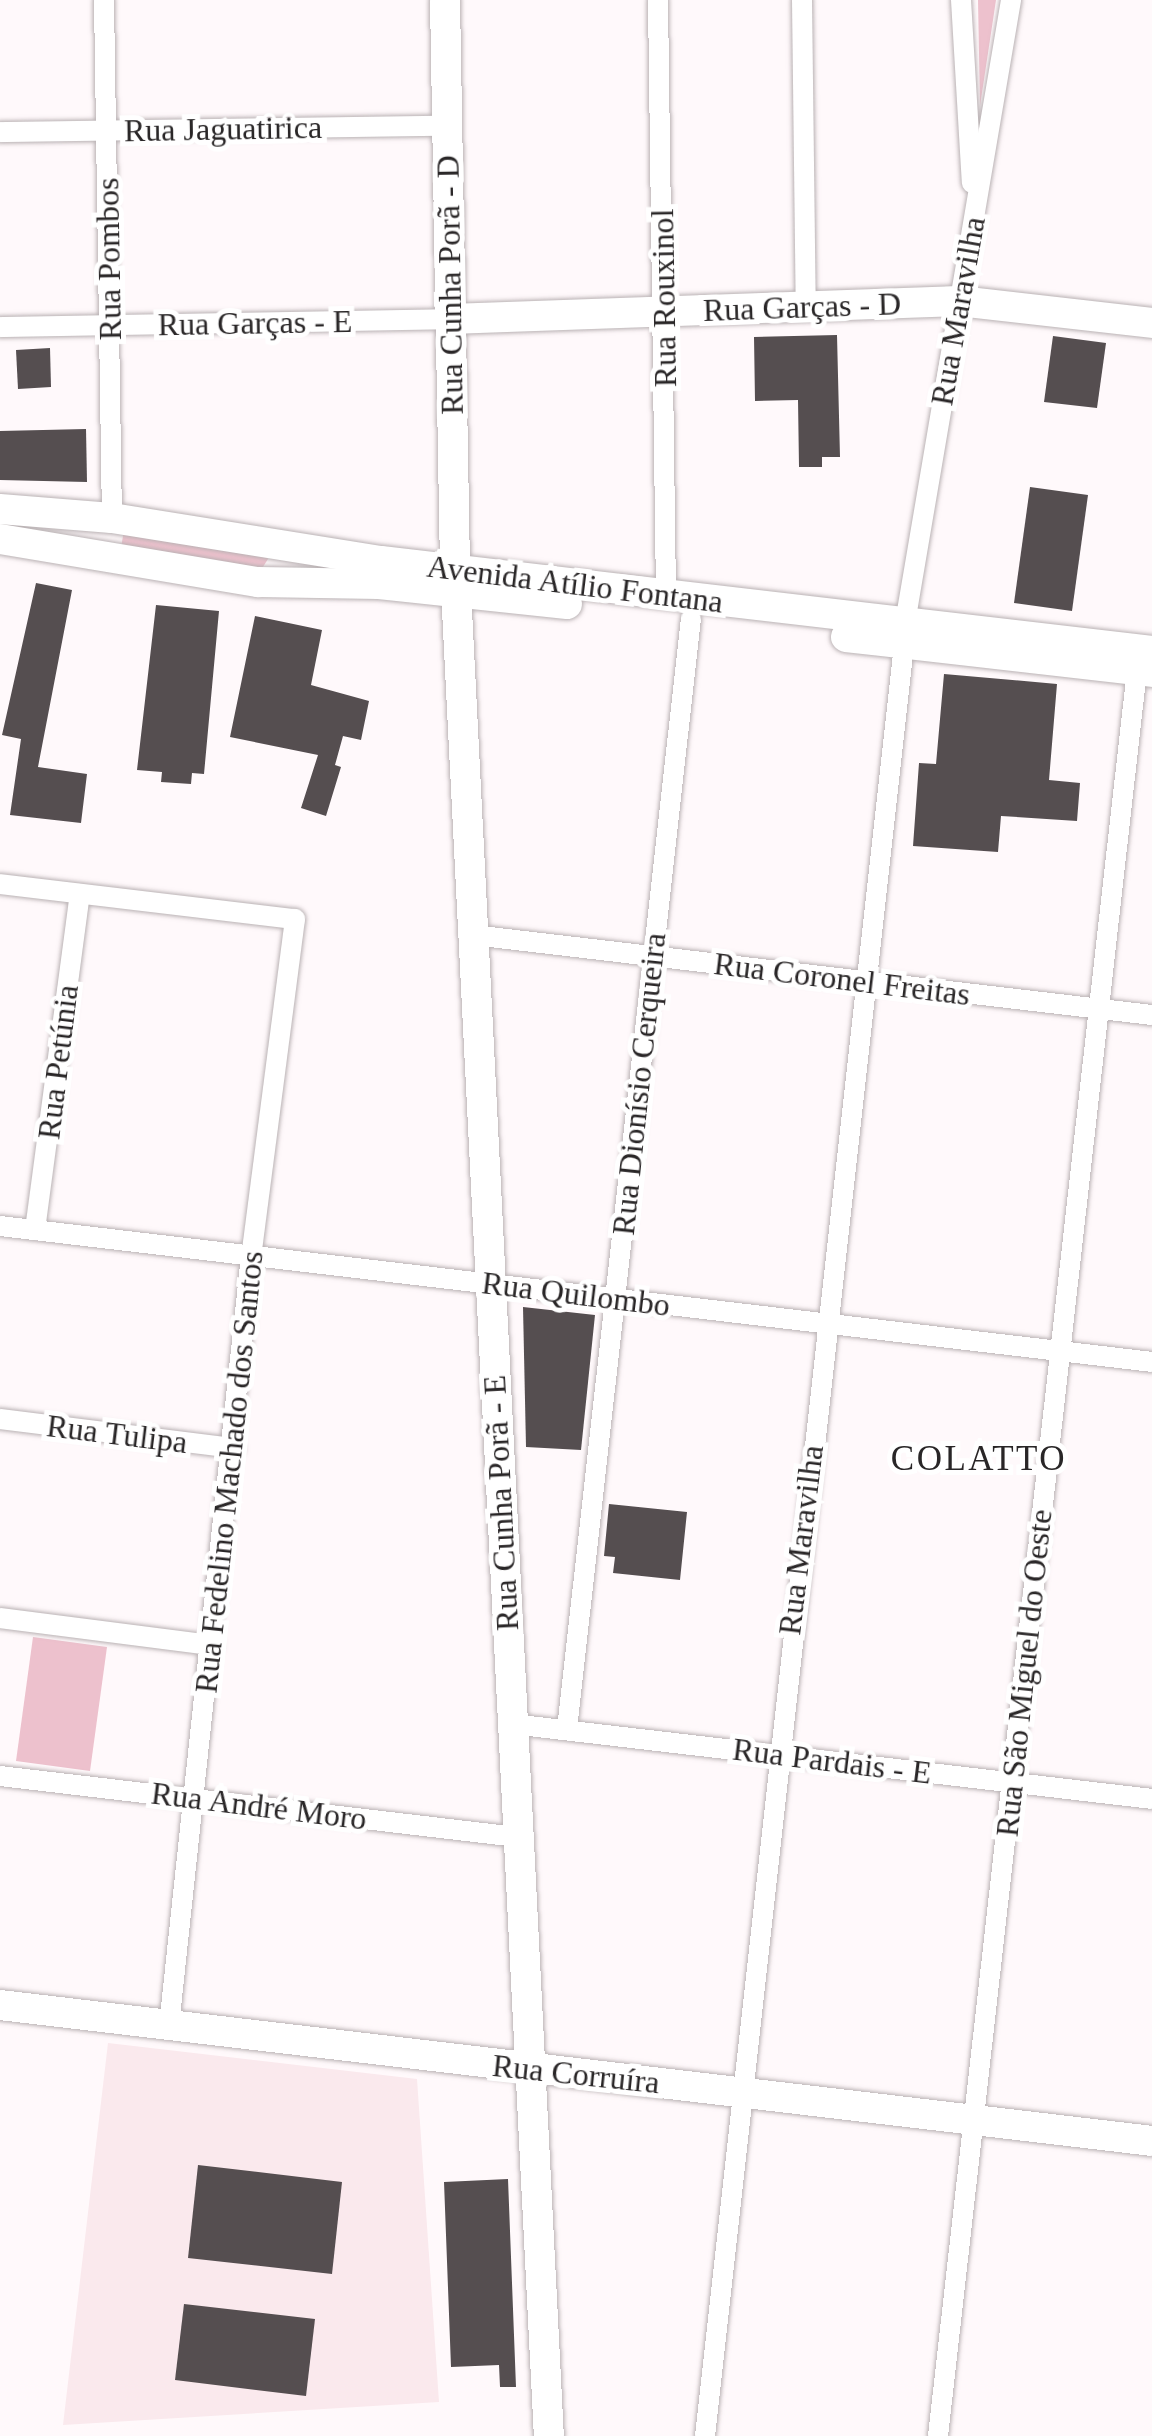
<!DOCTYPE html>
<meta charset="utf-8">
<style>
body{margin:0}
#map{position:relative;width:1152px;height:2436px;overflow:hidden;background:#fff9fb;font-family:"Times New Roman",serif}
div>[style]{position:absolute}
.built>*{inset:0;background:#fae9ed}
.green>*{inset:0;background:#edc1cd}
.building>*{inset:0;background:#554e50}
.roads{filter:drop-shadow(0 0 2px #bab2b4) drop-shadow(0 0 2px #bab2b4)}
.street>*{height:20px;margin:-10px;padding:0 10px;transform-origin:10px;border-radius:10px;background:#fff}
.secondary>*{height:30px;margin:-15px;padding:0 15px;transform-origin:15px;border-radius:15px;background:#fff}
span{translate:-50% -50%;white-space:nowrap;text-align:center;line-height:1.15;-webkit-text-stroke:10px #fff;paint-order:stroke}
.street-label{font-size:32px;color:#292627}
.neighbourhood-label{font-size:35px;color:#292627;letter-spacing:2.5px}
</style>
<div id="map">
<div class="built">
<i style="clip-path:polygon(108px 2043px,417px 2079px,439px 2402px,63px 2425px)"></i>
</div>
<div class="green">
<i style="clip-path:polygon(978px 0,996px 0,980px 106px)"></i>
<i style="clip-path:polygon(124px 530px,267px 554px,268px 559px,261px 570px,121px 548px)"></i>
<i style="clip-path:polygon(33px 1637px,107px 1647px,90px 1771px,16px 1761px)"></i>
</div>
<div class="building">
<i style="clip-path:polygon(837px 335px,840px 457px,822px 457px,822px 467px,799px 467px,798px 400px,755px 401px,754px 337px)"></i>
<i style="clip-path:polygon(1053px 336px,1106px 343px,1097px 408px,1044px 402px)"></i>
<i style="clip-path:polygon(50px 348px,51px 387px,18px 389px,16px 350px)"></i>
<i style="clip-path:polygon(86px 429px,87px 482px,0 480px,0 431px)"></i>
<i style="clip-path:polygon(1030px 487px,1088px 495px,1072px 611px,1014px 603px)"></i>
<i style="clip-path:polygon(36px 583px,72px 590px,38px 767px,87px 774px,81px 823px,10px 815px,21px 739px,2px 735px)"></i>
<i style="clip-path:polygon(156px 605px,219px 611px,204px 774px,192px 773px,191px 784px,161px 782px,162px 772px,137px 770px)"></i>
<i style="clip-path:polygon(255px 616px,322px 630px,311px 685px,369px 701px,361px 740px,343px 736px,335px 765px,341px 767px,326px 816px,301px 808px,318px 755px,230px 737px)"></i>
<i style="clip-path:polygon(944px 674px,1057px 684px,1049px 780px,1080px 783px,1077px 821px,1001px 816px,998px 852px,913px 846px,919px 763px,936px 764px)"></i>
<i style="clip-path:polygon(523px 1307px,595px 1315px,581px 1450px,526px 1447px)"></i>
<i style="clip-path:polygon(609px 1504px,687px 1512px,680px 1580px,613px 1573px,615px 1557px,604px 1556px)"></i>
<i style="clip-path:polygon(198px 2165px,342px 2182px,332px 2274px,188px 2258px)"></i>
<i style="clip-path:polygon(508px 2179px,516px 2387px,500px 2387px,499px 2365px,451px 2367px,444px 2182px)"></i>
<i style="clip-path:polygon(184px 2304px,315px 2319px,306px 2396px,175px 2380px)"></i>
</div>
<div class="roads">
<div class="street">
<i style="left:104px;top:0;width:518px;rotate:89.12deg"></i>
<i style="left:658px;top:0;width:595px;rotate:89.23deg"></i>
<i style="left:802px;top:0;width:306px;rotate:89.3deg"></i>
<i style="left:961px;top:0;width:183px;rotate:86.6deg"></i>
<i style="left:0;top:132px;width:447px;rotate:-0.8deg"></i>
<i style="left:0;top:327px;width:450px;rotate:-1deg"></i>
<i style="left:905px;top:623px;width:632px;rotate:-80.34deg"></i>
<i style="left:0;top:884px;width:297px;rotate:6.8deg"></i>
<i style="left:295px;top:919px;width:340px;rotate:97.4deg"></i>
<i style="left:251px;top:1256px;width:774px;rotate:96.08deg"></i>
<i style="left:473px;top:935px;width:684px;rotate:6.72deg"></i>
<i style="left:0;top:1226px;width:1160px;rotate:6.73deg"></i>
<i style="left:35px;top:1230px;width:339px;rotate:-82.4deg"></i>
<i style="left:0;top:1419px;width:236px;rotate:7.1deg"></i>
<i style="left:0;top:1618px;width:214px;rotate:7.3deg"></i>
<i style="left:512px;top:1724px;width:644px;rotate:6.68deg"></i>
<i style="left:567px;top:1729px;width:1117px;rotate:-83.63deg"></i>
<i style="left:0;top:1776px;width:521px;rotate:6.73deg"></i>
<i style="left:705px;top:2436px;width:1802px;rotate:-83.66deg"></i>
<i style="left:938px;top:2436px;width:1776px;rotate:-83.57deg"></i>
</div>
<div class="secondary">
<i style="left:445px;top:0;width:570px;rotate:88.99deg"></i>
<i style="left:455px;top:570px;width:1868px;rotate:87.12deg"></i>
<i style="left:450px;top:319px;width:509px;rotate:-2.03deg"></i>
<i style="left:959px;top:301px;width:194px;rotate:6.5deg"></i>
<i style="left:0;top:509px;width:112px;rotate:4.6deg"></i>
<i style="left:112px;top:518px;width:272px;rotate:9.1deg"></i>
<i style="left:381px;top:561px;width:776px;rotate:6.66deg"></i>
<i style="left:0;top:539px;width:262px;rotate:9.5deg"></i>
<i style="left:258px;top:582px;width:121px;rotate:0.9deg"></i>
<i style="left:379px;top:584px;width:189px;rotate:6.1deg"></i>
<i style="left:846px;top:637px;width:308px;rotate:6.5deg"></i>
<i style="left:0;top:2005px;width:1160px;rotate:6.73deg"></i>
</div>
</div>
<div class="street-label">
<span style="left:223px;top:129px;rotate:-1deg">Rua Jaguatirica</span>
<span style="left:109px;top:259px;rotate:-91deg">Rua Pombos</span>
<span style="left:450px;top:285px;rotate:-91deg">Rua Cunha Porã - D</span>
<span style="left:664px;top:298px;rotate:-91deg">Rua Rouxinol</span>
<span style="left:802px;top:307px;rotate:-2deg">Rua Garças - D</span>
<span style="left:958px;top:311px;rotate:-80deg">Rua Maravilha</span>
<span style="left:255px;top:323px;rotate:-1deg">Rua Garças - E</span>
<span style="left:575px;top:584px;rotate:7deg">Avenida Atílio Fontana</span>
<span style="left:842px;top:979px;rotate:7deg">Rua Coronel Freitas</span>
<span style="left:58px;top:1062px;rotate:-83deg">Rua Petúnia</span>
<span style="left:639px;top:1084px;rotate:-84deg">Rua Dionísio Cerqueira</span>
<span style="left:576px;top:1294px;rotate:7deg">Rua Quilombo</span>
<span style="left:117px;top:1434px;rotate:7deg">Rua Tulipa</span>
<span style="left:229px;top:1472px;rotate:-84deg">Rua Fedelino Machado dos Santos</span>
<span style="left:501px;top:1503px;rotate:-93deg">Rua Cunha Porã - E</span>
<span style="left:801px;top:1540px;rotate:-83deg">Rua Maravilha</span>
<span style="left:1024px;top:1673px;rotate:-84deg">Rua São Miguel do Oeste</span>
<span style="left:832px;top:1761px;rotate:7deg">Rua Pardais - E</span>
<span style="left:259px;top:1806px;rotate:7deg">Rua André Moro</span>
<span style="left:576px;top:2074px;rotate:6deg">Rua Corruíra</span>
</div>
<div class="neighbourhood-label">
<span style="left:979px;top:1459px">COLATTO</span>
</div>
</div>
